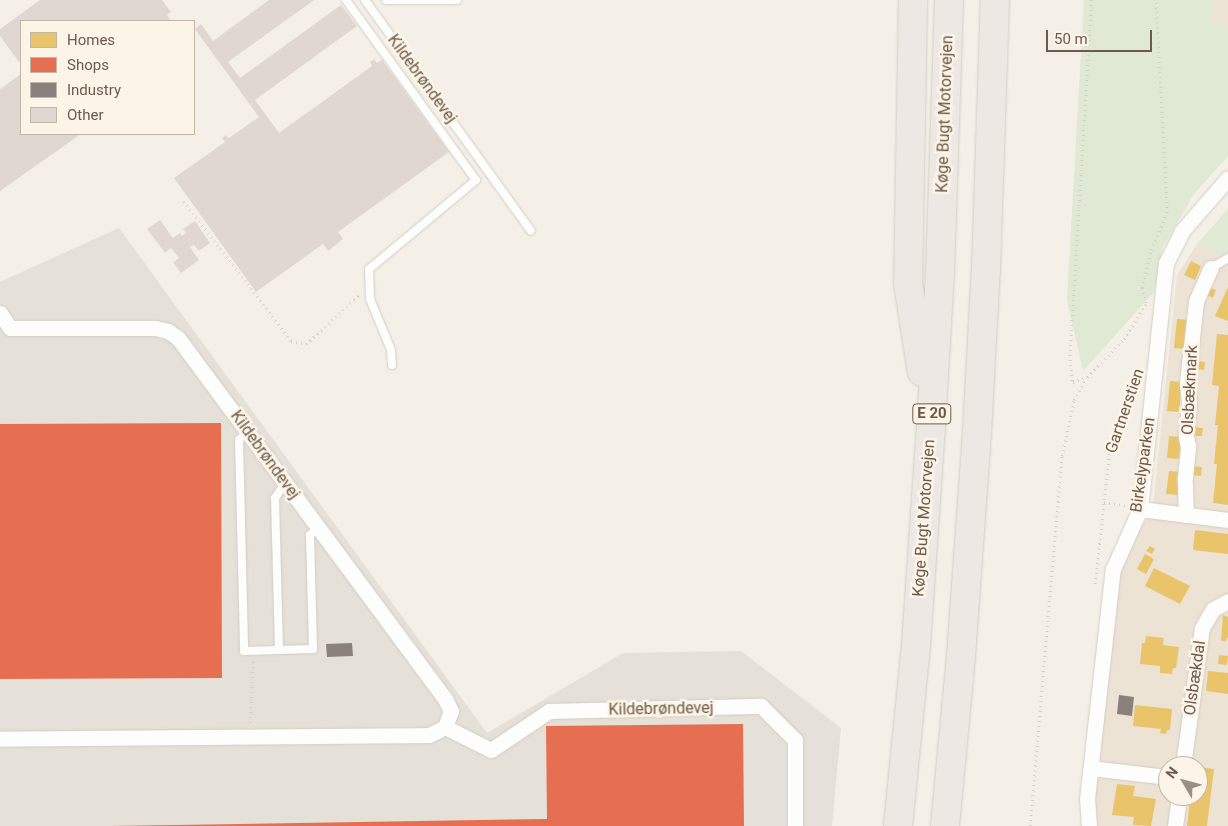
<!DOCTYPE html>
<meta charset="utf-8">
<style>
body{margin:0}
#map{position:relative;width:1228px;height:826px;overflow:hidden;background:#f4f0e7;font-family:Roboto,sans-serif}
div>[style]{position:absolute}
.residential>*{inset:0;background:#ece3d5}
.industrial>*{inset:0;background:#e5e0d8}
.green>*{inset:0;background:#dfe9d3}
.homes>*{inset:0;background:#e9c46a}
.shops>*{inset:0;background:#e76f51}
.industry>*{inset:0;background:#8a817c}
.building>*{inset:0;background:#e0d8d0}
.path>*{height:2.5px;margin-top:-1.25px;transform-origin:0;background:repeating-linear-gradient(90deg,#d5cfc9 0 1px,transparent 0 5px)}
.roads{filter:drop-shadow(0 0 1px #d3cdc6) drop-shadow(0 0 1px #d3cdc6)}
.service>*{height:8px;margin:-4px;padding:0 4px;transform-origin:4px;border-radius:4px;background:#fdfdfb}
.minor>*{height:15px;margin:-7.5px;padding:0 7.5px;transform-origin:7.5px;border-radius:7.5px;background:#fdfdfb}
.motorway>*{height:28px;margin:-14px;padding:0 14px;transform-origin:14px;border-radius:14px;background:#eee8e4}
span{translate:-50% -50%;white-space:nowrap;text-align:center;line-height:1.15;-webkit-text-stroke:5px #fcf5e7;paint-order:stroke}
.shield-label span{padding:1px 4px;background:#fcf5e7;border:1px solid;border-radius:4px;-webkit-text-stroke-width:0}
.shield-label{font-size:15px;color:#6d5a4c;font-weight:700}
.street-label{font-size:16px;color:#6d5a4c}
.legend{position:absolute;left:20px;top:20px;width:175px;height:115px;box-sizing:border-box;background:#fcf5e7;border:1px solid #c3b7a9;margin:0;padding:6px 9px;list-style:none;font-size:15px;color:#6d5a4c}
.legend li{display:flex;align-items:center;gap:10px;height:25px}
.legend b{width:25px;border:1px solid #c3b7a9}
.north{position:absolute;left:1158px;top:756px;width:50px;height:50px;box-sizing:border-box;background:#fcf5e7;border:1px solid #c3b7a9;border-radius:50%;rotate:307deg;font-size:14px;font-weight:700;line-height:20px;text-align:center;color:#6d5a4c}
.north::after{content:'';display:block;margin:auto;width:18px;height:22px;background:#9c8e82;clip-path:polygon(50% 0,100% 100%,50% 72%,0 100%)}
.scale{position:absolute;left:1046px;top:30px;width:106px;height:22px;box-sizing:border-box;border:2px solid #6d5a4c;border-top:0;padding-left:6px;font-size:15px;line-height:18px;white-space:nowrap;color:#6d5a4c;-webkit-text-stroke:4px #fcf5e7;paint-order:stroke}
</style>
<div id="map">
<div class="residential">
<i style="clip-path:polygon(1214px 0,1228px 0,1228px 30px,1214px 22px)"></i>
<i style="clip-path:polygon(evenodd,1197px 244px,1228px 258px,1228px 826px,1081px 826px,1115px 552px,1152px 515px,1177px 275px,1197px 244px,1168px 766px,1198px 766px,1198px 796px,1168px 796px,1168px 766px)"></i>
</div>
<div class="industrial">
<i style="clip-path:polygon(119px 228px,487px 733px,623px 653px,741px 651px,841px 728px,832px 826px,0 826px,0 282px)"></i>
</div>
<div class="green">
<i style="clip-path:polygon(1084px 0,1214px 0,1214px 22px,1228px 30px,1228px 156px,1194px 194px,1162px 249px,1154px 292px,1083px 371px,1067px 300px)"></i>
<i style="clip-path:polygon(1228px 209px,1228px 258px,1197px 244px)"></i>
</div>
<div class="homes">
<i style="clip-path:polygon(1191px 261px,1201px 266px,1195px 280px,1184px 275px)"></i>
<i style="clip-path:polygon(1208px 287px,1216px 290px,1213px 298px,1205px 294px)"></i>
<i style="clip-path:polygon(1228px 287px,1228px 321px,1215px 316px)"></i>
<i style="clip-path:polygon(1177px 319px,1189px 320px,1186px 349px,1174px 348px)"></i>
<i style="clip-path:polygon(1217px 334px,1228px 335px,1228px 505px,1213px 503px,1217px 464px,1214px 464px,1218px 425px,1215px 425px,1219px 386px,1212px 385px)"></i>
<i style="clip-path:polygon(1196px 361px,1205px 362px,1204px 370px,1195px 369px)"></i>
<i style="clip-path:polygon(1170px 381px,1182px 382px,1179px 412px,1167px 411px)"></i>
<i style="clip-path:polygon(1194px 427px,1203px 428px,1202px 436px,1193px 436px)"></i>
<i style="clip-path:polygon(1169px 436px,1181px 437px,1179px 459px,1167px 458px)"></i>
<i style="clip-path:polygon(1193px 466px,1202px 467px,1201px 476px,1192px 475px)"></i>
<i style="clip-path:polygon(1169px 471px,1181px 472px,1178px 495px,1166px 494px)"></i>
<i style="clip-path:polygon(1195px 530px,1228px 534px,1228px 554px,1193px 550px)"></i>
<i style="clip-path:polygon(1150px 546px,1155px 549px,1152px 554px,1146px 551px)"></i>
<i style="clip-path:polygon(1145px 554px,1154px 559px,1146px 574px,1137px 569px)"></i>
<i style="clip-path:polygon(1154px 568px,1190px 586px,1180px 604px,1145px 586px)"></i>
<i style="clip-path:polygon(1223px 615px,1228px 617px,1228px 637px,1225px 642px,1221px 640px)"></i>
<i style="clip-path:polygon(1146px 636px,1164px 638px,1163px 645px,1179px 647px,1176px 668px,1173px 668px,1172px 674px,1160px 673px,1160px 666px,1140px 664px,1142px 643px,1145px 643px)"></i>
<i style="clip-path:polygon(1219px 655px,1228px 656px,1227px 665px,1218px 664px)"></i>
<i style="clip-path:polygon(1208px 671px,1228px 673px,1228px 694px,1206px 691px)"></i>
<i style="clip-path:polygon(1135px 705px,1172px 709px,1170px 730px,1167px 730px,1166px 734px,1160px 733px,1161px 729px,1133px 726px)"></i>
<i style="clip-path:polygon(1198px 767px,1214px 769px,1207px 826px,1187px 826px,1190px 799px,1187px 796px,1198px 796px)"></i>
<i style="clip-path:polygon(1117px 784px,1135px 786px,1133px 796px,1156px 799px,1151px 826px,1133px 825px,1134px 817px,1112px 815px)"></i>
</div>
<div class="shops">
<i style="clip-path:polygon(221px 423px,222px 678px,0 679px,0 424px)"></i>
<i style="clip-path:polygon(743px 724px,744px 826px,110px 826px,547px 819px,546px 726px)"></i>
</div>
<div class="industry">
<i style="clip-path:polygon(352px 643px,353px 656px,327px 657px,326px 644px)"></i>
<i style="clip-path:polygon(1119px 695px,1134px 697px,1132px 716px,1117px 714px)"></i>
</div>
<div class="building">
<i style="clip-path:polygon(40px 0,162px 0,171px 12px,167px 15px,171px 21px,21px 21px,21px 61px,19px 62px,0 36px,0 29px)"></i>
<i style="clip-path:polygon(269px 0,314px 0,228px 62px,240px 78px,341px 5px,357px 26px,255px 100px,279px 133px,372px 66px,370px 62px,374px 59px,377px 63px,382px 60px,449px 152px,338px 232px,343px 239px,328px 251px,323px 244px,256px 292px,174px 178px,225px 142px,222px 138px,226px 135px,229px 138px,259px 117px,195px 29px,201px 24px,213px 41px)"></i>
<i style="clip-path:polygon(21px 74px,21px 134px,81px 134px,0 191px,0 89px)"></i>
<i style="clip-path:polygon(160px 220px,173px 238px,180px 233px,182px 236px,186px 233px,183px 229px,195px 221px,210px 243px,199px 251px,194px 245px,190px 247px,199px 260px,181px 273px,173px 262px,179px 258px,171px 248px,165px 253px,147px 229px)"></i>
</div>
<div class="path">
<i style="left:1092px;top:0;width:356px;rotate:93.5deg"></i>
<i style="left:1070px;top:355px;width:27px;rotate:84deg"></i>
<i style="left:1073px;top:382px;width:15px;rotate:-20deg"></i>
<i style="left:1087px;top:377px;width:53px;rotate:-45.8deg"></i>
<i style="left:1124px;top:339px;width:41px;rotate:-57.8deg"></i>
<i style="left:184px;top:201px;width:176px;rotate:52.6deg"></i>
<i style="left:291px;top:341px;width:15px;rotate:11deg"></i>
<i style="left:306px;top:344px;width:72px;rotate:-42.8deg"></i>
<i style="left:1146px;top:303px;width:16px;rotate:-105deg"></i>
<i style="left:1142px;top:288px;width:39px;rotate:-77deg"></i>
<i style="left:1151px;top:250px;width:40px;rotate:-66.6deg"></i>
<i style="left:1167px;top:213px;width:213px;rotate:-93deg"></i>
<i style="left:1104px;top:502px;width:23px;rotate:10deg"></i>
<i style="left:1095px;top:584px;width:130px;rotate:-83.8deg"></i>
<i style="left:1109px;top:455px;width:87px;rotate:-69.9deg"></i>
<i style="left:250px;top:723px;width:62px;rotate:-87.2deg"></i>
<i style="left:1030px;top:826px;width:371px;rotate:-85.1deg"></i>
<i style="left:1062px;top:456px;width:57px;rotate:-77.9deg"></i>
<i style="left:1074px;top:400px;width:25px;rotate:-61deg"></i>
</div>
<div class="roads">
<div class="service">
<i style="left:346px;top:0;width:222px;rotate:54.2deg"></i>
<i style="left:476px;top:180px;width:139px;rotate:140.2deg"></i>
<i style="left:369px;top:269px;width:30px;rotate:88deg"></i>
<i style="left:370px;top:299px;width:55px;rotate:67.6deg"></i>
<i style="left:391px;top:350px;width:15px;rotate:86deg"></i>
<i style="left:365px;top:0;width:284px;rotate:54.3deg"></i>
<i style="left:386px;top:0;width:71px"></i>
<i style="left:1211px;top:268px;width:20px;rotate:-30deg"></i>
<i style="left:247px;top:432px;width:11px;rotate:135deg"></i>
<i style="left:239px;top:440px;width:211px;rotate:88.6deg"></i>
<i style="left:244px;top:651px;width:69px;rotate:-1.7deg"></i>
<i style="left:313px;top:649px;width:114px;rotate:-91.5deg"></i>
<i style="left:310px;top:535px;width:11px;rotate:-41deg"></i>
<i style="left:279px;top:650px;width:152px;rotate:-91.5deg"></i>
<i style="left:275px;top:498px;width:18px;rotate:-56deg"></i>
</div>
<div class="minor">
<i style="left:0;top:313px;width:18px;rotate:56deg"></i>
<i style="left:10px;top:328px;width:145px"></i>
<i style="left:155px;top:328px;width:13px;rotate:13deg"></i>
<i style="left:168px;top:331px;width:12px;rotate:35deg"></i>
<i style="left:178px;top:338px;width:449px;rotate:53.5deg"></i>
<i style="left:445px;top:699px;width:13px;rotate:63deg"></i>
<i style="left:451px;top:711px;width:17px;rotate:111deg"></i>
<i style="left:445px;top:727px;width:18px;rotate:153deg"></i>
<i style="left:429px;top:735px;width:429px;rotate:179.5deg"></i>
<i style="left:1140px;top:509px;width:89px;rotate:7.1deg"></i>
<i style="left:1186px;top:515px;width:38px;rotate:-92deg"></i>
<i style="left:1185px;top:477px;width:31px;rotate:-84deg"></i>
<i style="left:1188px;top:446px;width:9px;rotate:-103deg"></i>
<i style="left:1186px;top:437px;width:33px;rotate:-85deg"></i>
<i style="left:1189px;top:404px;width:21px;rotate:-95deg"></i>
<i style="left:1187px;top:383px;width:82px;rotate:-83.7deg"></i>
<i style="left:1196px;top:301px;width:36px;rotate:-66deg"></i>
<i style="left:445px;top:727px;width:51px;rotate:26.6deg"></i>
<i style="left:491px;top:750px;width:70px;rotate:-33.9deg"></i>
<i style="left:549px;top:711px;width:212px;rotate:-1.4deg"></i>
<i style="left:761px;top:706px;width:48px;rotate:45deg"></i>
<i style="left:795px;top:740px;width:86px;rotate:90deg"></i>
<i style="left:1183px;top:766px;width:139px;rotate:-82.2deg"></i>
<i style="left:1202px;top:628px;width:22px;rotate:-60deg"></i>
<i style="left:1213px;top:609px;width:17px;rotate:-28deg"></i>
<i style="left:1091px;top:768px;width:78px;rotate:6.7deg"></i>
<i style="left:1089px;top:826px;width:27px;rotate:-94deg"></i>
<i style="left:1087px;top:799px;width:231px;rotate:-83.6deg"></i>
<i style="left:1113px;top:569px;width:66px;rotate:-65.8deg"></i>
<i style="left:1140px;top:509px;width:247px;rotate:-84deg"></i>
<i style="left:1166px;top:263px;width:36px;rotate:-63deg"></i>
<i style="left:1182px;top:231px;width:70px;rotate:-49deg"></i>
<i style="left:1175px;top:826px;width:30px;rotate:-82deg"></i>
</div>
<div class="motorway">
<i style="left:913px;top:0;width:283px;rotate:91deg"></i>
<i style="left:908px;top:283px;width:90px;rotate:81.1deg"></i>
<i style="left:898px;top:826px;width:181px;rotate:-84.3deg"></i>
<i style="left:916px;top:646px;width:222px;rotate:-86.1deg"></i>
<i style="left:931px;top:425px;width:152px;rotate:-86.6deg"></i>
<i style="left:940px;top:273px;width:273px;rotate:-88.1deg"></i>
<i style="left:945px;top:826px;width:171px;rotate:-84.6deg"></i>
<i style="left:961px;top:656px;width:224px;rotate:-85.9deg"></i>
<i style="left:977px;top:433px;width:164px;rotate:-86.9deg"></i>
<i style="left:986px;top:269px;width:269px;rotate:-88.1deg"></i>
</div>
</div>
<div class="shield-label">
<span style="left:932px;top:414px">E 20</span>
</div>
<div class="street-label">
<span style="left:422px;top:79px;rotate:54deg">Kildebrøndevej</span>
<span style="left:945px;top:114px;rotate:-88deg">Køge Bugt Motorvejen</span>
<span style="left:1190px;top:390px;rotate:-87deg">Olsbækmark</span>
<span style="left:1125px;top:411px;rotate:-71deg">Gartnerstien</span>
<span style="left:265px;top:455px;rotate:54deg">Kildebrøndevej</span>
<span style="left:1143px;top:465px;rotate:-82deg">Birkelyparken</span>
<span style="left:924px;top:518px;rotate:-86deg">Køge Bugt Motorvejen</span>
<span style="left:1195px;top:678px;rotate:-82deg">Olsbækdal</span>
<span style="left:661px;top:709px;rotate:-1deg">Kildebrøndevej</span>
</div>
<ul class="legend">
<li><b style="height:14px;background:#e9c46a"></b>Homes</li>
<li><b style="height:14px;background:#e76f51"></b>Shops</li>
<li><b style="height:14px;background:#8a817c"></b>Industry</li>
<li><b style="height:14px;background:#e0d8d0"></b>Other</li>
</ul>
<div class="north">N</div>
<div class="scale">50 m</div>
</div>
